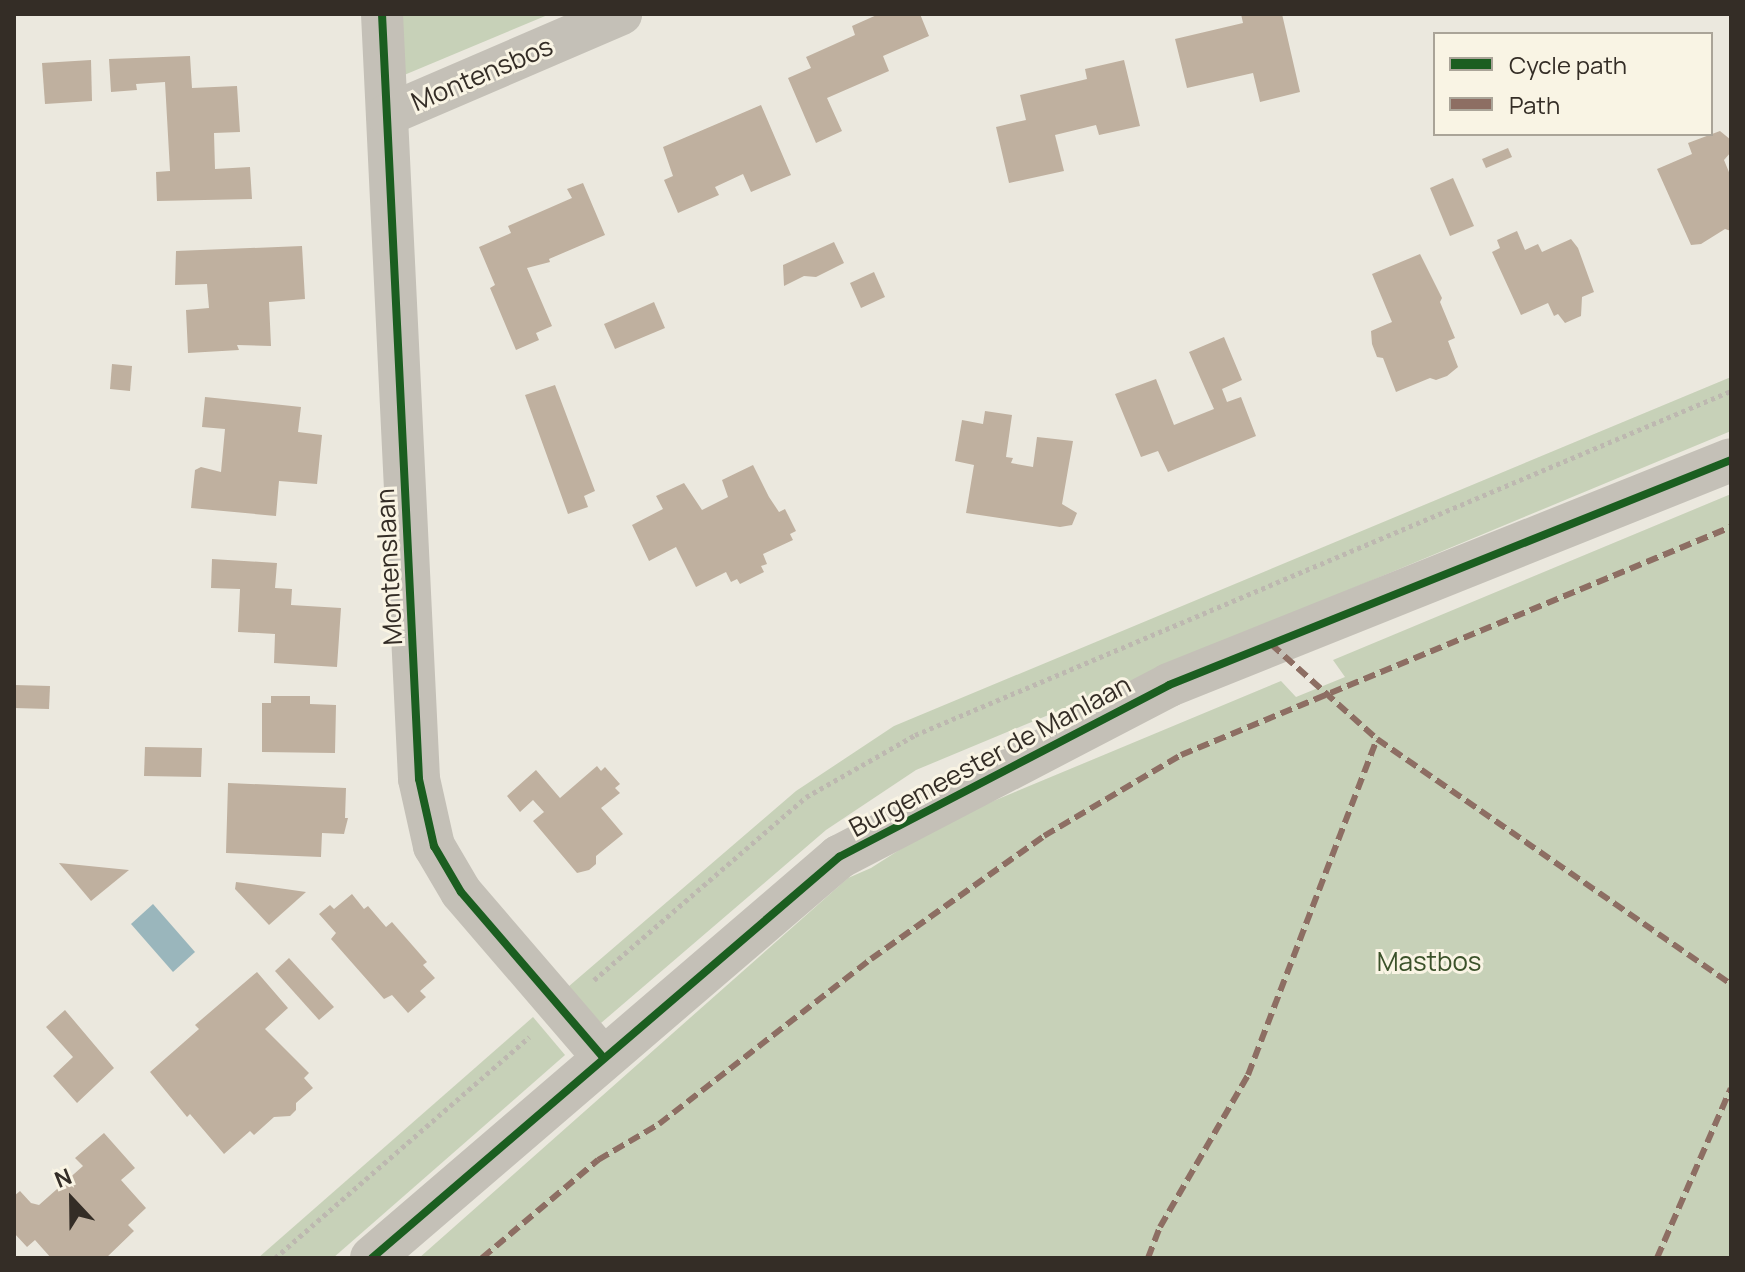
<!DOCTYPE html>
<style>
body{margin:0}
#map{position:relative;width:1745px;height:1272px;overflow:hidden;background:#ebe8de;font-family:Manrope,sans-serif}
div>[style]{position:absolute}
.green>*{inset:0;background:#c7d1b8}
.water>*{inset:0;background:#9ab6bc}
.building>*{inset:0;background:#bfb09f}
.path>*{height:5px;margin-top:-2.5px;transform-origin:0;background:repeating-linear-gradient(90deg,#bdb8b0 0 4px,transparent 0 8px)}
.minor>*{height:42px;margin:-21px;padding:0 21px;transform-origin:21px;border-radius:21px;background:#c4c0b7}
.tertiary>*{height:44px;margin:-22px;padding:0 22px;transform-origin:22px;border-radius:22px;background:#c4c0b7}
.quiet>*{height:6px;margin-top:-3px;transform-origin:0;background:repeating-linear-gradient(90deg,#8d6e63 0 12px,transparent 0 18px)}
.cycleway>*{height:8px;margin:-4px;padding:0 4px;transform-origin:4px;border-radius:4px;background:#1b5e20}
span{translate:-50% -50%;white-space:nowrap;text-align:center;line-height:1.15;-webkit-text-stroke:6px #f9f4e4;paint-order:stroke}
.street-label{font-size:26px;color:#342d26}
.park-label{font-size:26px;color:#3b522a}
.frame{position:absolute;inset:0;border:16px solid #342d26;pointer-events:none}
.legend{position:absolute;left:1433px;top:32px;width:280px;height:104px;box-sizing:border-box;background:#f9f4e4;border:2px solid #aaa498;margin:0;padding:10px 14px;list-style:none;font-size:24px;color:#342d26}
.legend li{display:flex;align-items:center;gap:16px;height:40px}
.legend b{width:40px;border:2px solid #aaa498}
.north{position:absolute;left:32px;top:1160px;width:80px;height:80px;-webkit-text-stroke:6px #f9f4e4;paint-order:stroke;rotate:338deg;font-size:22px;font-weight:700;line-height:32px;text-align:center;color:#342d26}
.north::after{content:'';display:block;margin:auto;width:28px;height:36px;background:#342d26;clip-path:polygon(50% 0,100% 100%,50% 72%,0 100%)}
</style>
<div id="map">
<div class="green">
<i style="clip-path:polygon(394px 14px,550px 14px,397px 78px)"></i>
<i style="clip-path:polygon(1731px 377px,1731px 431px,916px 770px,826px 830px,601px 1023px,568px 987px,796px 791px,894px 726px)"></i>
<i style="clip-path:polygon(1731px 494px,1731px 1258px,419px 1258px,848px 878px,871px 868px,943px 822px,1281px 681px,1296px 697px,1345px 677px,1333px 660px)"></i>
<i style="clip-path:polygon(533px 1017px,565px 1055px,333px 1258px,258px 1258px)"></i>
</div>
<div class="water">
<i style="clip-path:polygon(153px 904px,195px 952px,173px 972px,131px 924px)"></i>
</div>
<div class="building">
<i style="clip-path:polygon(879px 14px,920px 14px,929px 36px,883px 56px,889px 71px,827px 98px,842px 131px,816px 143px,788px 78px,811px 68px,806px 57px,855px 35px,852px 26px)"></i>
<i style="clip-path:polygon(1241px 14px,1282px 14px,1300px 92px,1260px 102px,1253px 73px,1187px 88px,1175px 39px,1243px 23px)"></i>
<i style="clip-path:polygon(190px 56px,192px 88px,237px 86px,240px 132px,214px 133px,215px 169px,250px 167px,252px 199px,157px 201px,156px 172px,170px 171px,165px 82px,136px 84px,137px 90px,111px 92px,109px 59px)"></i>
<i style="clip-path:polygon(91px 60px,92px 101px,45px 104px,42px 63px)"></i>
<i style="clip-path:polygon(1124px 60px,1140px 126px,1099px 135px,1096px 125px,1055px 135px,1064px 171px,1009px 183px,996px 127px,1026px 120px,1020px 95px,1087px 79px,1085px 69px)"></i>
<i style="clip-path:polygon(761px 105px,791px 175px,751px 192px,743px 174px,715px 187px,719px 195px,678px 213px,664px 180px,673px 176px,663px 147px)"></i>
<i style="clip-path:polygon(1720px 131px,1731px 140px,1731px 152px,1724px 160px,1731px 177px,1731px 231px,1725px 229px,1701px 244px,1691px 245px,1657px 169px,1692px 154px,1688px 143px)"></i>
<i style="clip-path:polygon(1508px 148px,1512px 157px,1486px 168px,1482px 159px)"></i>
<i style="clip-path:polygon(1453px 178px,1474px 226px,1450px 236px,1430px 188px)"></i>
<i style="clip-path:polygon(583px 183px,605px 235px,549px 259px,550px 262px,527px 268px,552px 326px,536px 333px,539px 340px,516px 350px,490px 288px,495px 285px,479px 247px,511px 233px,508px 226px,572px 198px,567px 189px)"></i>
<i style="clip-path:polygon(1517px 231px,1525px 250px,1538px 244px,1542px 252px,1571px 239px,1578px 248px,1594px 292px,1582px 297px,1581px 316px,1565px 323px,1558px 314px,1554px 316px,1548px 303px,1521px 315px,1492px 252px,1500px 248px,1497px 240px)"></i>
<i style="clip-path:polygon(834px 242px,844px 263px,816px 277px,804px 276px,784px 286px,783px 265px)"></i>
<i style="clip-path:polygon(302px 246px,305px 299px,269px 302px,271px 346px,237px 345px,239px 350px,188px 353px,186px 310px,209px 308px,207px 284px,175px 285px,176px 251px)"></i>
<i style="clip-path:polygon(1420px 254px,1442px 298px,1440px 302px,1455px 338px,1448px 341px,1458px 367px,1447px 376px,1436px 380px,1430px 378px,1396px 392px,1383px 358px,1377px 357px,1372px 344px,1371px 331px,1392px 322px,1372px 274px)"></i>
<i style="clip-path:polygon(874px 272px,885px 297px,861px 308px,850px 283px)"></i>
<i style="clip-path:polygon(654px 302px,665px 328px,615px 349px,604px 324px)"></i>
<i style="clip-path:polygon(1224px 337px,1242px 380px,1222px 389px,1227px 402px,1241px 397px,1256px 436px,1168px 472px,1158px 451px,1141px 457px,1115px 394px,1156px 379px,1174px 425px,1214px 409px,1189px 352px)"></i>
<i style="clip-path:polygon(112px 364px,132px 366px,130px 391px,110px 389px)"></i>
<i style="clip-path:polygon(555px 385px,595px 491px,584px 496px,588px 507px,568px 514px,525px 395px)"></i>
<i style="clip-path:polygon(205px 397px,301px 407px,298px 432px,322px 435px,317px 484px,279px 481px,276px 516px,191px 508px,195px 470px,201px 467px,221px 472px,225px 429px,202px 427px)"></i>
<i style="clip-path:polygon(985px 411px,1012px 415px,1006px 457px,1013px 458px,1011px 463px,1033px 467px,1037px 437px,1073px 441px,1062px 504px,1077px 513px,1072px 525px,1060px 527px,966px 513px,974px 465px,955px 461px,962px 420px,983px 424px)"></i>
<i style="clip-path:polygon(753px 465px,769px 497px,779px 512px,785px 509px,796px 531px,790px 534px,793px 540px,763px 554px,767px 564px,761px 566px,764px 572px,740px 584px,737px 579px,731px 582px,726px 572px,696px 587px,676px 547px,649px 561px,632px 525px,663px 509px,656px 496px,684px 483px,702px 510px,728px 497px,722px 480px)"></i>
<i style="clip-path:polygon(212px 559px,277px 563px,275px 588px,292px 589px,291px 605px,341px 608px,337px 667px,274px 663px,275px 634px,238px 632px,240px 589px,211px 588px)"></i>
<i style="clip-path:polygon(14px 685px,50px 686px,49px 709px,14px 708px)"></i>
<i style="clip-path:polygon(271px 696px,310px 696px,310px 704px,336px 705px,335px 753px,262px 752px,262px 703px,271px 703px)"></i>
<i style="clip-path:polygon(145px 747px,202px 748px,201px 777px,144px 776px)"></i>
<i style="clip-path:polygon(597px 766px,601px 771px,605px 767px,620px 784px,615px 788px,620px 793px,601px 808px,623px 834px,596px 856px,596px 864px,589px 870px,577px 873px,533px 821px,544px 812px,533px 800px,520px 812px,507px 796px,536px 770px,560px 798px)"></i>
<i style="clip-path:polygon(228px 783px,346px 788px,345px 818px,348px 818px,344px 834px,322px 833px,321px 857px,226px 853px)"></i>
<i style="clip-path:polygon(59px 863px,129px 870px,91px 901px)"></i>
<i style="clip-path:polygon(236px 882px,306px 892px,269px 925px,235px 889px)"></i>
<i style="clip-path:polygon(352px 894px,364px 909px,368px 906px,386px 927px,392px 922px,427px 962px,423px 965px,435px 978px,420px 991px,426px 997px,408px 1013px,392px 995px,384px 999px,331px 939px,336px 933px,319px 914px,330px 905px,334px 909px)"></i>
<i style="clip-path:polygon(289px 958px,334px 1007px,319px 1020px,275px 971px)"></i>
<i style="clip-path:polygon(257px 972px,288px 1008px,265px 1029px,309px 1073px,304px 1078px,313px 1088px,296px 1103px,296px 1110px,290px 1116px,274px 1117px,254px 1135px,250px 1131px,224px 1154px,190px 1114px,187px 1117px,150px 1072px,199px 1029px,195px 1025px)"></i>
<i style="clip-path:polygon(65px 1010px,114px 1068px,77px 1103px,53px 1076px,73px 1057px,46px 1027px)"></i>
<i style="clip-path:polygon(104px 1133px,135px 1168px,121px 1180px,146px 1208px,128px 1225px,134px 1231px,106px 1258px,51px 1258px,35px 1240px,27px 1247px,14px 1233px,14px 1196px,20px 1191px,31px 1203px,39px 1205px,83px 1166px,75px 1158px)"></i>
</div>
<div class="path">
<i style="left:594px;top:980px;width:280px;rotate:-40.8deg"></i>
<i style="left:806px;top:797px;width:125px;rotate:-29.6deg"></i>
<i style="left:915px;top:735px;width:886px;rotate:-22.86deg"></i>
<i style="left:275px;top:1258px;width:337px;rotate:-41deg"></i>
</div>
<div class="minor">
<i style="left:382px;top:14px;width:766px;rotate:87.23deg"></i>
<i style="left:419px;top:779px;width:69px;rotate:77.4deg"></i>
<i style="left:434px;top:846px;width:53px;rotate:59.6deg"></i>
<i style="left:461px;top:892px;width:218px;rotate:49.3deg"></i>
<i style="left:387px;top:115px;width:255px;rotate:-23.3deg"></i>
</div>
<div class="tertiary">
<i style="left:372px;top:1258px;width:616px;rotate:-40.65deg"></i>
<i style="left:839px;top:857px;width:372px;rotate:-27.5deg"></i>
<i style="left:1169px;top:685px;width:605px;rotate:-21.82deg"></i>
</div>
<div class="quiet">
<i style="left:1271px;top:644px;width:142px;rotate:41.9deg"></i>
<i style="left:482px;top:1258px;width:152px;rotate:-40.2deg"></i>
<i style="left:598px;top:1160px;width:71px;rotate:-30.5deg"></i>
<i style="left:659px;top:1124px;width:269px;rotate:-37.9deg"></i>
<i style="left:871px;top:959px;width:212px;rotate:-35.4deg"></i>
<i style="left:1044px;top:836px;width:159px;rotate:-30.6deg"></i>
<i style="left:1181px;top:755px;width:595px;rotate:-22.52deg"></i>
<i style="left:1148px;top:1258px;width:33px;rotate:-69deg"></i>
<i style="left:1160px;top:1227px;width:176px;rotate:-59.9deg"></i>
<i style="left:1248px;top:1075px;width:360px;rotate:-69deg"></i>
<i style="left:1377px;top:739px;width:431px;rotate:34.7deg"></i>
<i style="left:1657px;top:1258px;width:185px;rotate:-66.5deg"></i>
</div>
<div class="cycleway">
<i style="left:382px;top:14px;width:766px;rotate:87.23deg"></i>
<i style="left:419px;top:779px;width:69px;rotate:77.4deg"></i>
<i style="left:434px;top:846px;width:53px;rotate:59.6deg"></i>
<i style="left:461px;top:892px;width:218px;rotate:49.3deg"></i>
<i style="left:372px;top:1258px;width:616px;rotate:-40.65deg"></i>
<i style="left:839px;top:857px;width:372px;rotate:-27.5deg"></i>
<i style="left:1169px;top:685px;width:605px;rotate:-21.82deg"></i>
</div>
<div class="street-label">
<span style="left:482px;top:74px;rotate:-23deg">Montensbos</span>
<span style="left:389px;top:567px;rotate:-93deg">Montenslaan</span>
<span style="left:990px;top:756px;rotate:-28deg">Burgemeester de Manlaan</span>
</div>
<div class="park-label">
<span style="left:1429px;top:962px">Mastbos</span>
</div>
<div class="frame"></div>
<ul class="legend">
<li><b style="height:10px;background:#1b5e20"></b>Cycle path</li>
<li><b style="height:10px;background:#8d6e63"></b>Path</li>
</ul>
<div class="north">N</div>
</div>
